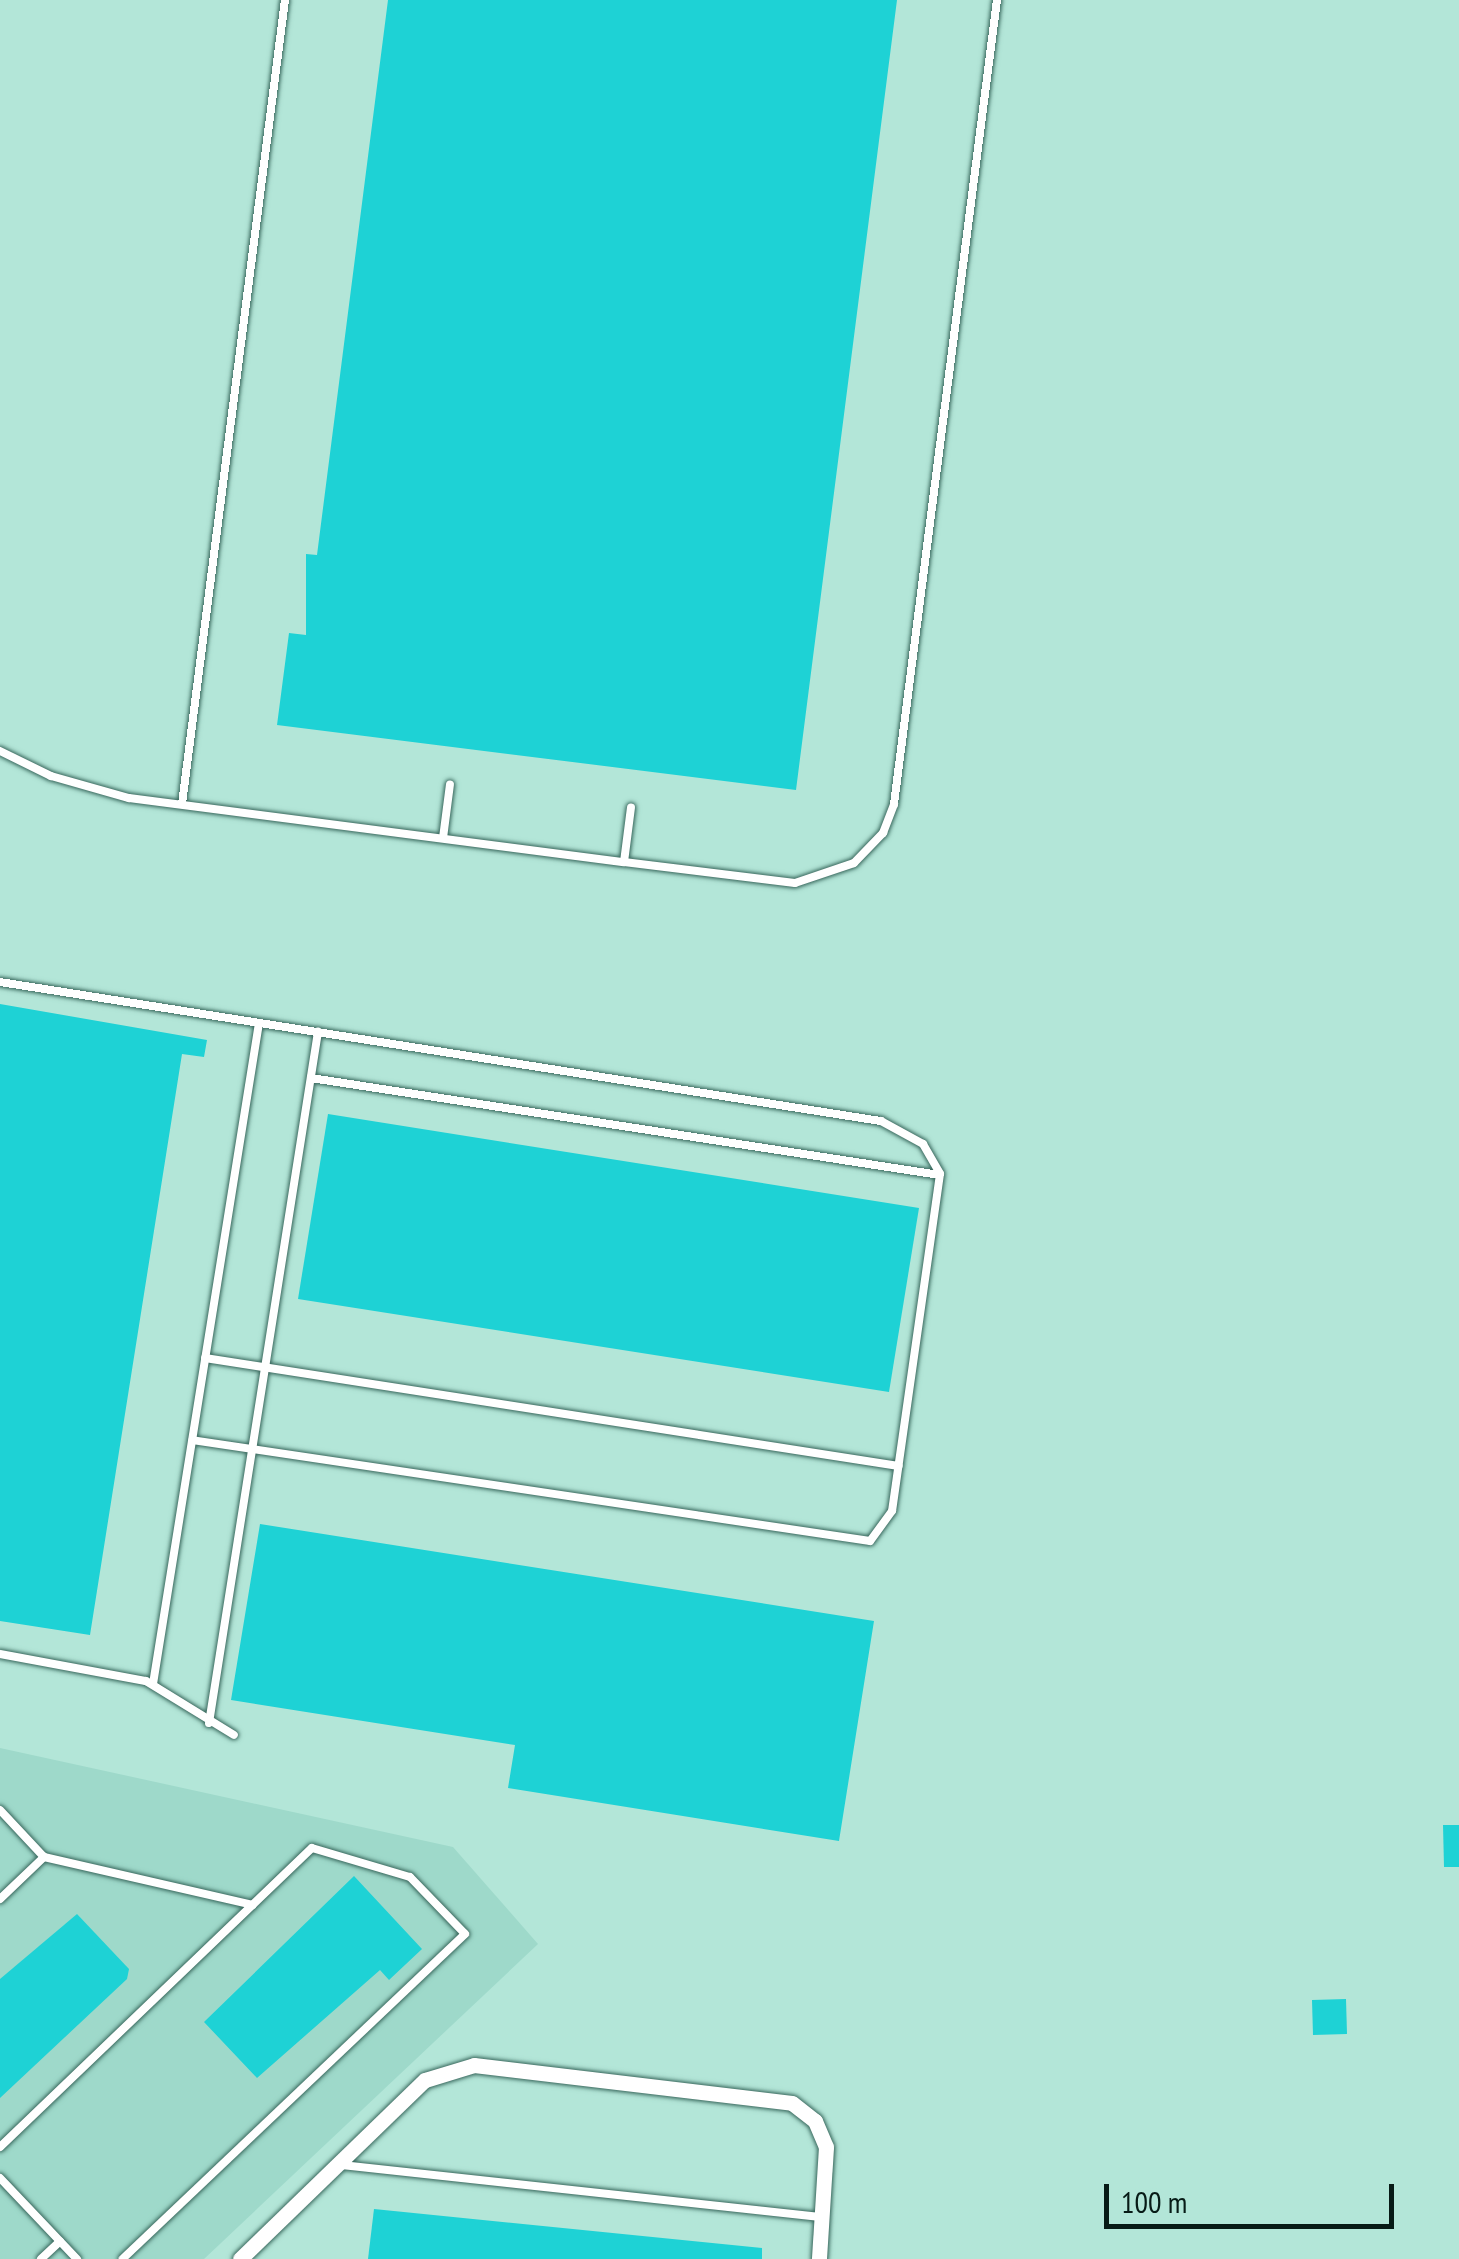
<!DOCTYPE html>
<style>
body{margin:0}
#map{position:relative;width:1459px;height:2259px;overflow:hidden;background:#b3e6d8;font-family:"PT Sans Narrow",sans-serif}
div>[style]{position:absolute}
.built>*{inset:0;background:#9ed9ca}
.building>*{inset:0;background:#1ed2d5}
.roads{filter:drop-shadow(0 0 2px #38675c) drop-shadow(0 0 2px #38675c)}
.lane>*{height:8px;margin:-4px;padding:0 4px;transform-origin:4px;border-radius:4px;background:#fff}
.street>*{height:15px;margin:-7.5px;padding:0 7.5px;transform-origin:7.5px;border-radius:7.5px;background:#fff}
span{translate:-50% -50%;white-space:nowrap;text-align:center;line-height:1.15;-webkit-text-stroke:8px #b3e6d8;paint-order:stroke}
.scale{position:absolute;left:1104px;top:2184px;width:290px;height:45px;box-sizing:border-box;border:5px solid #071b16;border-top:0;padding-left:12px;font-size:30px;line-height:35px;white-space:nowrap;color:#071b16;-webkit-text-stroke:8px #b3e6d8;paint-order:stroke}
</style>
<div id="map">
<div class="built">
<i style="clip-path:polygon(0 1748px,453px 1847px,538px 1944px,204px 2259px,0 2259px)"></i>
</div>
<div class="building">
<i style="clip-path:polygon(388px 0,897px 0,796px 790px,277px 725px,289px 633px,306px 635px,306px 554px,317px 555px)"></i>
<i style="clip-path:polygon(0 1004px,207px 1040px,204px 1057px,182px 1054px,90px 1635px,0 1621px)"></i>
<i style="clip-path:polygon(328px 1114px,919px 1208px,889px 1392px,298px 1299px)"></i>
<i style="clip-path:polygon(260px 1524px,874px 1621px,839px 1841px,508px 1788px,515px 1745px,231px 1700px)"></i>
<i style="clip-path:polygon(1443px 1825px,1459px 1825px,1459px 1867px,1444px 1867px)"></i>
<i style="clip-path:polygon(354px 1876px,422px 1949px,389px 1980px,380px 1970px,257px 2078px,204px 2022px)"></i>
<i style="clip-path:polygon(77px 1914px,129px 1969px,127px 1979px,0 2098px,0 1979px)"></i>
<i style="clip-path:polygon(1346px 1999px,1347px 2034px,1313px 2035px,1312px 2000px)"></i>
<i style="clip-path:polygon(374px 2209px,762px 2248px,762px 2259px,368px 2259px)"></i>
</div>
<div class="roads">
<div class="lane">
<i style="left:0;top:751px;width:57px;rotate:26.1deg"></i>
<i style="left:51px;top:776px;width:81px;rotate:15.8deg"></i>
<i style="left:129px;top:798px;width:499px;rotate:7.4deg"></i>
<i style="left:624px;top:862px;width:172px;rotate:7deg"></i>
<i style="left:795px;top:883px;width:62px;rotate:-18.7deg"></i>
<i style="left:854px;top:863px;width:42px;rotate:-46deg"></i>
<i style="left:883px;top:833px;width:31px;rotate:-69deg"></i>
<i style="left:894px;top:804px;width:811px;rotate:-82.7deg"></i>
<i style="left:182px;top:804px;width:811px;rotate:-82.7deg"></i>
<i style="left:443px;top:838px;width:54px;rotate:-82.6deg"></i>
<i style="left:624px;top:862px;width:55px;rotate:-82.7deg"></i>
<i style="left:0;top:982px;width:892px;rotate:8.97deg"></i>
<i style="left:881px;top:1121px;width:48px;rotate:28.7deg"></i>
<i style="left:923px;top:1144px;width:34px;rotate:60deg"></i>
<i style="left:940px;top:1174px;width:340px;rotate:98.1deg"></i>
<i style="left:892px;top:1511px;width:37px;rotate:126deg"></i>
<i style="left:870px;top:1541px;width:685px;rotate:-171.53deg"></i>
<i style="left:311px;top:1078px;width:636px;rotate:8.77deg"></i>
<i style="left:205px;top:1358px;width:702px;rotate:8.85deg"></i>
<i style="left:0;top:1654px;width:148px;rotate:10.5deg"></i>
<i style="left:146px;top:1681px;width:103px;rotate:31.5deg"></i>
<i style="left:153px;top:1684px;width:669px;rotate:-80.89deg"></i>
<i style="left:209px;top:1723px;width:700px;rotate:-81.04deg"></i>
<i style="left:0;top:1810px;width:64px;rotate:46.9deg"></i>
<i style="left:0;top:1899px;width:61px;rotate:-43.7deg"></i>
<i style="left:44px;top:1857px;width:214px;rotate:12.9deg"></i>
<i style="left:0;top:2147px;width:432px;rotate:-43.8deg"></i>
<i style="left:312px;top:1848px;width:102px;rotate:16.5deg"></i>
<i style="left:410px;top:1877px;width:79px;rotate:46deg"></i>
<i style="left:465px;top:1934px;width:472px;rotate:136.5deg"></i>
<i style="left:341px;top:2165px;width:485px;rotate:6.2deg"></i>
<i style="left:0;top:2178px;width:112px;rotate:46.5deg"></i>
<i style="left:41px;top:2259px;width:26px;rotate:-43deg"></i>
</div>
<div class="street">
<i style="left:240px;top:2259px;width:257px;rotate:-44.1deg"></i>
<i style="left:425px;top:2080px;width:51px;rotate:-17deg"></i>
<i style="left:474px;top:2065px;width:320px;rotate:6.8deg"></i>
<i style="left:792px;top:2103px;width:29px;rotate:38deg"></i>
<i style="left:815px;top:2121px;width:28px;rotate:67deg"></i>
<i style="left:826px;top:2147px;width:112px;rotate:93.6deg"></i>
</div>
</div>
<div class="scale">100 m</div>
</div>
